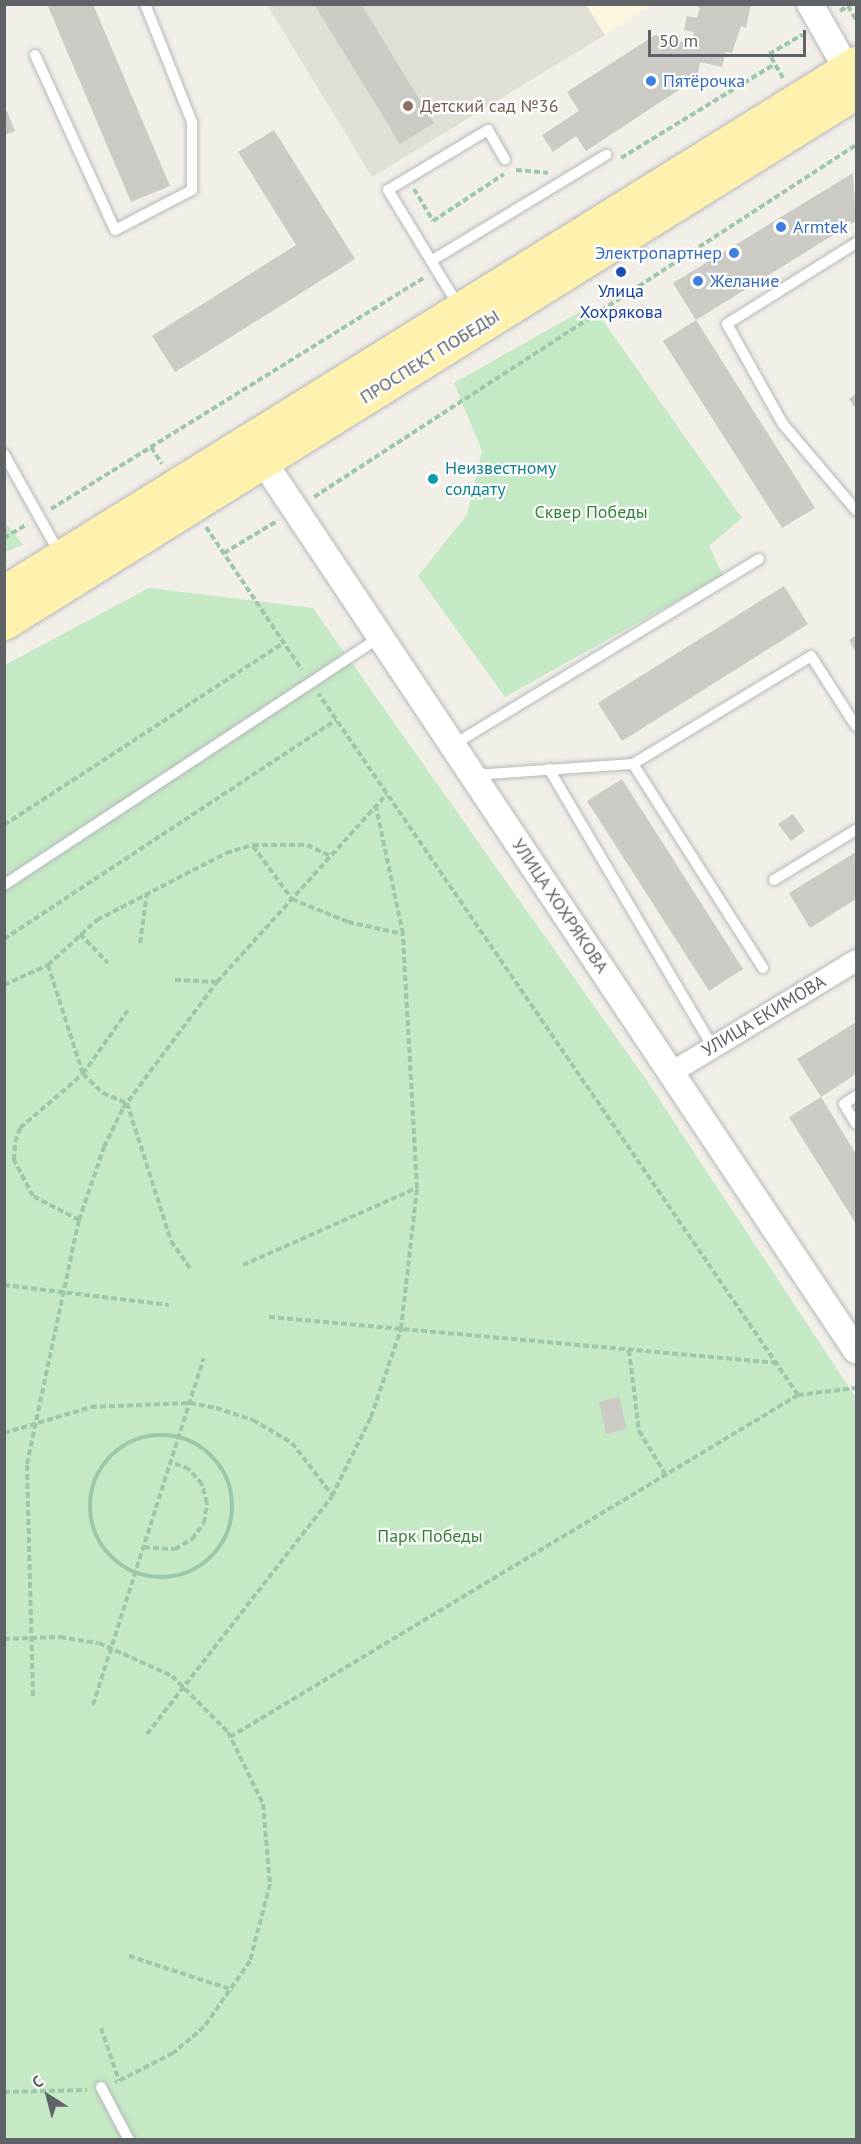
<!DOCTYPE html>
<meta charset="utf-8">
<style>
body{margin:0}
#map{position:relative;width:861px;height:2144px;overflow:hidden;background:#f1efe8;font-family:"PT Sans",sans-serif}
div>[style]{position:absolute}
.commercial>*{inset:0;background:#fef7e0}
.education>*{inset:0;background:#e1ded6}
.green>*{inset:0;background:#c5e8c5}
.building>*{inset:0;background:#cccac5}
.path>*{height:4px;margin-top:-2px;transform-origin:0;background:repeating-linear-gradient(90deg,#9cc7a9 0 6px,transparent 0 9px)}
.path>.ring{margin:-2px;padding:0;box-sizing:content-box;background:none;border:4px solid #9cc7a9;border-radius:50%}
.roads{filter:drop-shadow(0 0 2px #b5b8bc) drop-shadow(0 0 2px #b5b8bc)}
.service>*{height:10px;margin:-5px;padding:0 5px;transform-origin:5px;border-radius:5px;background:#fff}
.minor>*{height:21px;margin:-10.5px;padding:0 10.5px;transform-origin:10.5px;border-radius:10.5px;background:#fff}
.tertiary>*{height:26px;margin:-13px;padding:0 13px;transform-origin:13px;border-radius:13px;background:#fff}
.primary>*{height:33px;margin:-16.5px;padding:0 16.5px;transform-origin:16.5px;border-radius:16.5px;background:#fff2af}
.dots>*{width:16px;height:16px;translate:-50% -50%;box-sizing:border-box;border:3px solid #fff;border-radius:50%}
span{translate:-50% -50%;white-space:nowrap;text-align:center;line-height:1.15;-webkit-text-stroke:4.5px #fff;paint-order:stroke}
.shop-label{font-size:18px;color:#366cbe}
.left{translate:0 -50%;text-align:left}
.right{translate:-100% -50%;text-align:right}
.education-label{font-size:18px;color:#785e54}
.transit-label{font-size:18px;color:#164399}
.street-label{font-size:18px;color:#5f6368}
.culture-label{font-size:18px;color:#0d838f}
.park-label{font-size:18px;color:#348238}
.frame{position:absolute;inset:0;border:6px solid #5f6368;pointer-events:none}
.north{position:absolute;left:18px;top:2066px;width:60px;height:60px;-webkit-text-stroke:4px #fff;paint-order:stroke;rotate:324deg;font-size:16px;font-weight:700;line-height:24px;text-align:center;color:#5f6368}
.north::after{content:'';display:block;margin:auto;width:21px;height:27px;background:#5f6368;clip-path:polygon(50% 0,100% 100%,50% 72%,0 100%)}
.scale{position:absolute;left:648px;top:30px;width:158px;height:27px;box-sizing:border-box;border:3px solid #5f6368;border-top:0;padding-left:8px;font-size:18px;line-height:21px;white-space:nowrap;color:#5f6368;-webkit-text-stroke:4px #fff;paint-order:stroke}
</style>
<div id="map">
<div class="commercial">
<i style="clip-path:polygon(586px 5px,651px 5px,605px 35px)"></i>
</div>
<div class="education">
<i style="clip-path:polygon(274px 4px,586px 5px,605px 35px,372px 177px,269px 8px)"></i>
</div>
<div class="green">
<i style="clip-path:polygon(592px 305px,742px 518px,709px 546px,723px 575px,505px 697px,418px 576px,467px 515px,482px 451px,454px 383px)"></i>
<i style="clip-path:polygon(4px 521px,23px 545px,5px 552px,4px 552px)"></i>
<i style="clip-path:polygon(149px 588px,313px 608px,647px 1081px,856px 1398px,856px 2139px,5px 2139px,5px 665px)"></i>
</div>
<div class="building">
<i style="clip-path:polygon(47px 4px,93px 4px,170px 186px,131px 202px)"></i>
<i style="clip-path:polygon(314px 4px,361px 4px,434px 123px,400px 144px)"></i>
<i style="clip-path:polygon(694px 4px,751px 4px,746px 28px,741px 26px,732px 53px,726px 52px,722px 67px,700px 62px,697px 78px,586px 151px,576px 136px,553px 152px,542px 135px,579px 111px,567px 92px,655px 35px,691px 44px,694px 32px,684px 30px,687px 16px,697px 18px,700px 8px)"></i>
<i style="clip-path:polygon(7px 111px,15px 131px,4px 135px,4px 112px)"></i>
<i style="clip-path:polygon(274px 130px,355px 259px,175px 372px,152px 336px,296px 245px,238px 152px)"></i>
<i style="clip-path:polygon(853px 173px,856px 221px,696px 320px,815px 508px,782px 528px,663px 341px,696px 320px,673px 283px)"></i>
<i style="clip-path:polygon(856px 394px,856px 409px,849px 399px)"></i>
<i style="clip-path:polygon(784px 586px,808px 624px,622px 741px,598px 703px)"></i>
<i style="clip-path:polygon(856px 635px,856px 653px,849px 640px)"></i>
<i style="clip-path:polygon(622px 779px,743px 969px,709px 991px,587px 801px)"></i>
<i style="clip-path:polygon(793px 814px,805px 831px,791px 841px,778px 824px)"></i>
<i style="clip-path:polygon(856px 852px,856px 899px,810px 928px,789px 893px)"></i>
<i style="clip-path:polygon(856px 1022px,856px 1074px,821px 1097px,797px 1059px)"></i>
<i style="clip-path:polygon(821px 1097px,856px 1154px,856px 1224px,789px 1117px)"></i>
<i style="clip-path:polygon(619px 1397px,627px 1429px,606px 1434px,599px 1402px)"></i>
</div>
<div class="path">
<i style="left:848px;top:6px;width:16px;rotate:60deg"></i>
<i style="left:840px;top:11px;width:13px;rotate:-32deg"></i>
<i style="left:783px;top:78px;width:28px;rotate:-120deg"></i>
<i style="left:769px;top:54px;width:39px;rotate:-30deg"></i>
<i style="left:621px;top:158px;width:180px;rotate:-31.4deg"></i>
<i style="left:516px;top:170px;width:32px;rotate:5deg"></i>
<i style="left:414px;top:189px;width:37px;rotate:59deg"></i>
<i style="left:433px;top:221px;width:85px;rotate:-33.5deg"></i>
<i style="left:151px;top:447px;width:20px;rotate:57deg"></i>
<i style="left:314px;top:497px;width:646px;rotate:-33deg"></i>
<i style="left:51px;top:509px;width:440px;rotate:-31.8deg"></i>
<i style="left:206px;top:527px;width:172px;rotate:56.1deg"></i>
<i style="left:4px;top:538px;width:27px;rotate:-31deg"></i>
<i style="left:224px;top:553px;width:62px;rotate:-31.1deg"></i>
<i style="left:4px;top:825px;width:333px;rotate:-33.1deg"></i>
<i style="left:253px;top:846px;width:66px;rotate:53.7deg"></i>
<i style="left:292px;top:899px;width:61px;rotate:22.3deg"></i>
<i style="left:348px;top:922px;width:56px;rotate:12.3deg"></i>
<i style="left:80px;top:934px;width:40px;rotate:46deg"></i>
<i style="left:4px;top:939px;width:398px;rotate:-33.4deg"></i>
<i style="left:140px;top:943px;width:50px;rotate:-82deg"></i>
<i style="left:48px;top:965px;width:114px;rotate:72.2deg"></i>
<i style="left:83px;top:1074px;width:28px;rotate:44deg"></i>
<i style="left:103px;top:1093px;width:26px;rotate:23deg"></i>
<i style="left:127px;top:1103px;width:145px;rotate:72.3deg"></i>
<i style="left:171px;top:1241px;width:33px;rotate:55deg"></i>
<i style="left:175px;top:980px;width:42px;rotate:2.7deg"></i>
<i style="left:4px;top:985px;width:48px;rotate:-24.4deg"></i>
<i style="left:48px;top:965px;width:67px;rotate:-42.6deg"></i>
<i style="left:97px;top:920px;width:145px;rotate:-27.4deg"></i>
<i style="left:226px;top:853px;width:28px;rotate:-17deg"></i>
<i style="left:253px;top:845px;width:54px"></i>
<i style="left:307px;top:845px;width:26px;rotate:25deg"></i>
<i style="left:79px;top:1220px;width:52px;rotate:-152.4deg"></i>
<i style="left:33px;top:1196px;width:41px;rotate:-117.8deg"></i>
<i style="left:14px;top:1160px;width:18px;rotate:-87deg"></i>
<i style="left:15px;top:1142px;width:15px;rotate:-70deg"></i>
<i style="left:20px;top:1128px;width:83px;rotate:-40.6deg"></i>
<i style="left:83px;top:1074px;width:78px;rotate:-54.9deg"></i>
<i style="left:243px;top:1265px;width:190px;rotate:-23.9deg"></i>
<i style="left:4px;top:1285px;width:166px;rotate:6.9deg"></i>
<i style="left:269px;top:1317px;width:511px;rotate:5.16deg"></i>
<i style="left:629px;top:1350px;width:82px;rotate:83deg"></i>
<i style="left:639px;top:1431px;width:52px;rotate:58.5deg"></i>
<i style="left:798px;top:1395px;width:58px;rotate:-6.9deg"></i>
<i style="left:4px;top:1433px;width:91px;rotate:-16.6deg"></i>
<i style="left:91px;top:1407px;width:99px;rotate:-2.3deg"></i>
<i style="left:190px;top:1403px;width:26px;rotate:11deg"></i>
<i style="left:216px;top:1408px;width:39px;rotate:18deg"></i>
<i style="left:253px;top:1420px;width:45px;rotate:30.5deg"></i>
<i style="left:292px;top:1443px;width:66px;rotate:52.4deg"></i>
<i class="ring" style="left:90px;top:1435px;width:138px;height:138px"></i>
<i style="left:144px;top:1547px;width:31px;rotate:4deg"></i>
<i style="left:175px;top:1549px;width:20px;rotate:-30deg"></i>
<i style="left:192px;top:1539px;width:20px;rotate:-53deg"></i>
<i style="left:204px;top:1523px;width:20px;rotate:-81deg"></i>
<i style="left:207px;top:1503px;width:20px;rotate:-105deg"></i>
<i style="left:202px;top:1484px;width:20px;rotate:-131deg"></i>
<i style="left:189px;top:1469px;width:19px;rotate:-159deg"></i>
<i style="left:4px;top:1639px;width:56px;rotate:-2deg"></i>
<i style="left:60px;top:1637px;width:39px;rotate:9deg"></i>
<i style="left:99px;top:1643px;width:80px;rotate:24.3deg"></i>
<i style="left:172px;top:1676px;width:79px;rotate:45deg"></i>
<i style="left:228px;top:1732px;width:80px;rotate:64.1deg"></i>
<i style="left:263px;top:1804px;width:80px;rotate:85deg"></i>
<i style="left:270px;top:1884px;width:80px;rotate:104.6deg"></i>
<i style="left:250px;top:1961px;width:80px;rotate:124.9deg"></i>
<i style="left:204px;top:2027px;width:40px;rotate:140deg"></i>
<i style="left:173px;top:2053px;width:65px;rotate:152.7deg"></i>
<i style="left:33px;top:1696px;width:232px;rotate:-91.5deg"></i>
<i style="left:27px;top:1464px;width:249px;rotate:-78deg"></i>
<i style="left:79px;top:1220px;width:77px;rotate:-71.1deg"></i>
<i style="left:104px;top:1147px;width:43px;rotate:-64deg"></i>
<i style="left:123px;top:1108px;width:157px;rotate:-53.3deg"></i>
<i style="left:217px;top:982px;width:253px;rotate:-47.9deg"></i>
<i style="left:93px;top:1705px;width:364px;rotate:-72.3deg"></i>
<i style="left:147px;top:1734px;width:301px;rotate:-52.1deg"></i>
<i style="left:332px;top:1496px;width:88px;rotate:-63.7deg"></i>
<i style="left:371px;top:1417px;width:93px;rotate:-71.2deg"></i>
<i style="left:401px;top:1329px;width:142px;rotate:-83.5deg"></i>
<i style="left:417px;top:1188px;width:254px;rotate:-93.2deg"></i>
<i style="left:403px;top:934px;width:130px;rotate:-102deg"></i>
<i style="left:230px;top:1737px;width:663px;rotate:-31.05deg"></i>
<i style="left:798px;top:1395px;width:850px;rotate:-124.36deg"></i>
<i style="left:129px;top:1956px;width:109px;rotate:18.1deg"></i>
<i style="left:101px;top:2028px;width:56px;rotate:71.2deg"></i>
<i style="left:4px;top:2092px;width:83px;rotate:-1.4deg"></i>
</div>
<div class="roads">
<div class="service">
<i style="left:35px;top:55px;width:192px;rotate:65.4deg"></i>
<i style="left:115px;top:230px;width:87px;rotate:-27.5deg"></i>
<i style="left:192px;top:190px;width:68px;rotate:-90deg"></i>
<i style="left:192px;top:122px;width:127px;rotate:-111.7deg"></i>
<i style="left:856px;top:243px;width:152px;rotate:147.9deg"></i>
<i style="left:727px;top:324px;width:115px;rotate:60.8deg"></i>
<i style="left:783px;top:424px;width:113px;rotate:49.7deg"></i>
<i style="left:431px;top:261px;width:205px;rotate:-31.2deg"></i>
<i style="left:458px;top:305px;width:135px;rotate:-121.3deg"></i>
<i style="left:388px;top:190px;width:117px;rotate:-31deg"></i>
<i style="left:488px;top:130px;width:34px;rotate:60deg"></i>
<i style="left:4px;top:454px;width:115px;rotate:60.8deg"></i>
<i style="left:453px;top:745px;width:358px;rotate:-31.3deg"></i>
<i style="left:549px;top:769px;width:323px;rotate:59.5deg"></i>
<i style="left:475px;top:775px;width:158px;rotate:-4deg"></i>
<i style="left:774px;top:880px;width:96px;rotate:-31.4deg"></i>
<i style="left:4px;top:885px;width:450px;rotate:-33.4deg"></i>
<i style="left:763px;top:968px;width:242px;rotate:-122.5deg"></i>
<i style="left:633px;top:764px;width:208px;rotate:-31.2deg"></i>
<i style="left:811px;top:656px;width:83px;rotate:57.3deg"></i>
<i style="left:856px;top:1096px;width:14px;rotate:146deg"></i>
<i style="left:844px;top:1104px;width:23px;rotate:59deg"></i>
<i style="left:101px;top:2087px;width:60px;rotate:62.2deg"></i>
</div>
<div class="minor">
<i style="left:671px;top:1072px;width:216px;rotate:-31.2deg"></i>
</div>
<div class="tertiary">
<i style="left:810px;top:4px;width:75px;rotate:60.4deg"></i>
<i style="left:263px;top:461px;width:1069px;rotate:56.3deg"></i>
</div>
<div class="primary">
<i style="left:4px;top:592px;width:1003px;rotate:-31.84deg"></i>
<i style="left:4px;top:623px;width:1004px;rotate:-31.93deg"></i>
</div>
</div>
<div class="dots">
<i style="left:651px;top:81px;background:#3f7fe0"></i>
<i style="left:408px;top:106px;background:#8d6e63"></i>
<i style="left:781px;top:227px;background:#3f7fe0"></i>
<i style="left:734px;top:253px;background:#3f7fe0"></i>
<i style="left:621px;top:272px;background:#1a4fb4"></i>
<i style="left:698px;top:281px;background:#3f7fe0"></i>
<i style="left:433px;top:479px;background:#0f9aa8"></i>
</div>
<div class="shop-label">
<span class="left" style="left:663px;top:81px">Пятёрочка</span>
<span class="left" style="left:793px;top:227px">Armtek</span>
<span class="right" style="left:722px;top:253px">Электропартнер</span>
<span class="left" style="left:710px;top:281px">Желание</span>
</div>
<div class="education-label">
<span class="left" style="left:420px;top:106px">Детский сад №36</span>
</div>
<div class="transit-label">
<span style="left:621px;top:302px">Улица<br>Хохрякова</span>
</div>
<div class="street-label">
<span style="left:430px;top:357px;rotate:-32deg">ПРОСПЕКТ ПОБЕДЫ</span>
<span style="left:560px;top:906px;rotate:56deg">УЛИЦА ХОХРЯКОВА</span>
<span style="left:764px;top:1016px;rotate:-31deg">УЛИЦА ЕКИМОВА</span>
</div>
<div class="culture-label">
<span class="left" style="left:445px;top:479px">Неизвестному<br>солдату</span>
</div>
<div class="park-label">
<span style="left:591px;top:512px">Сквер Победы</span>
<span style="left:430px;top:1536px">Парк Победы</span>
</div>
<div class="frame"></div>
<div class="north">С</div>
<div class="scale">50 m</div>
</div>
